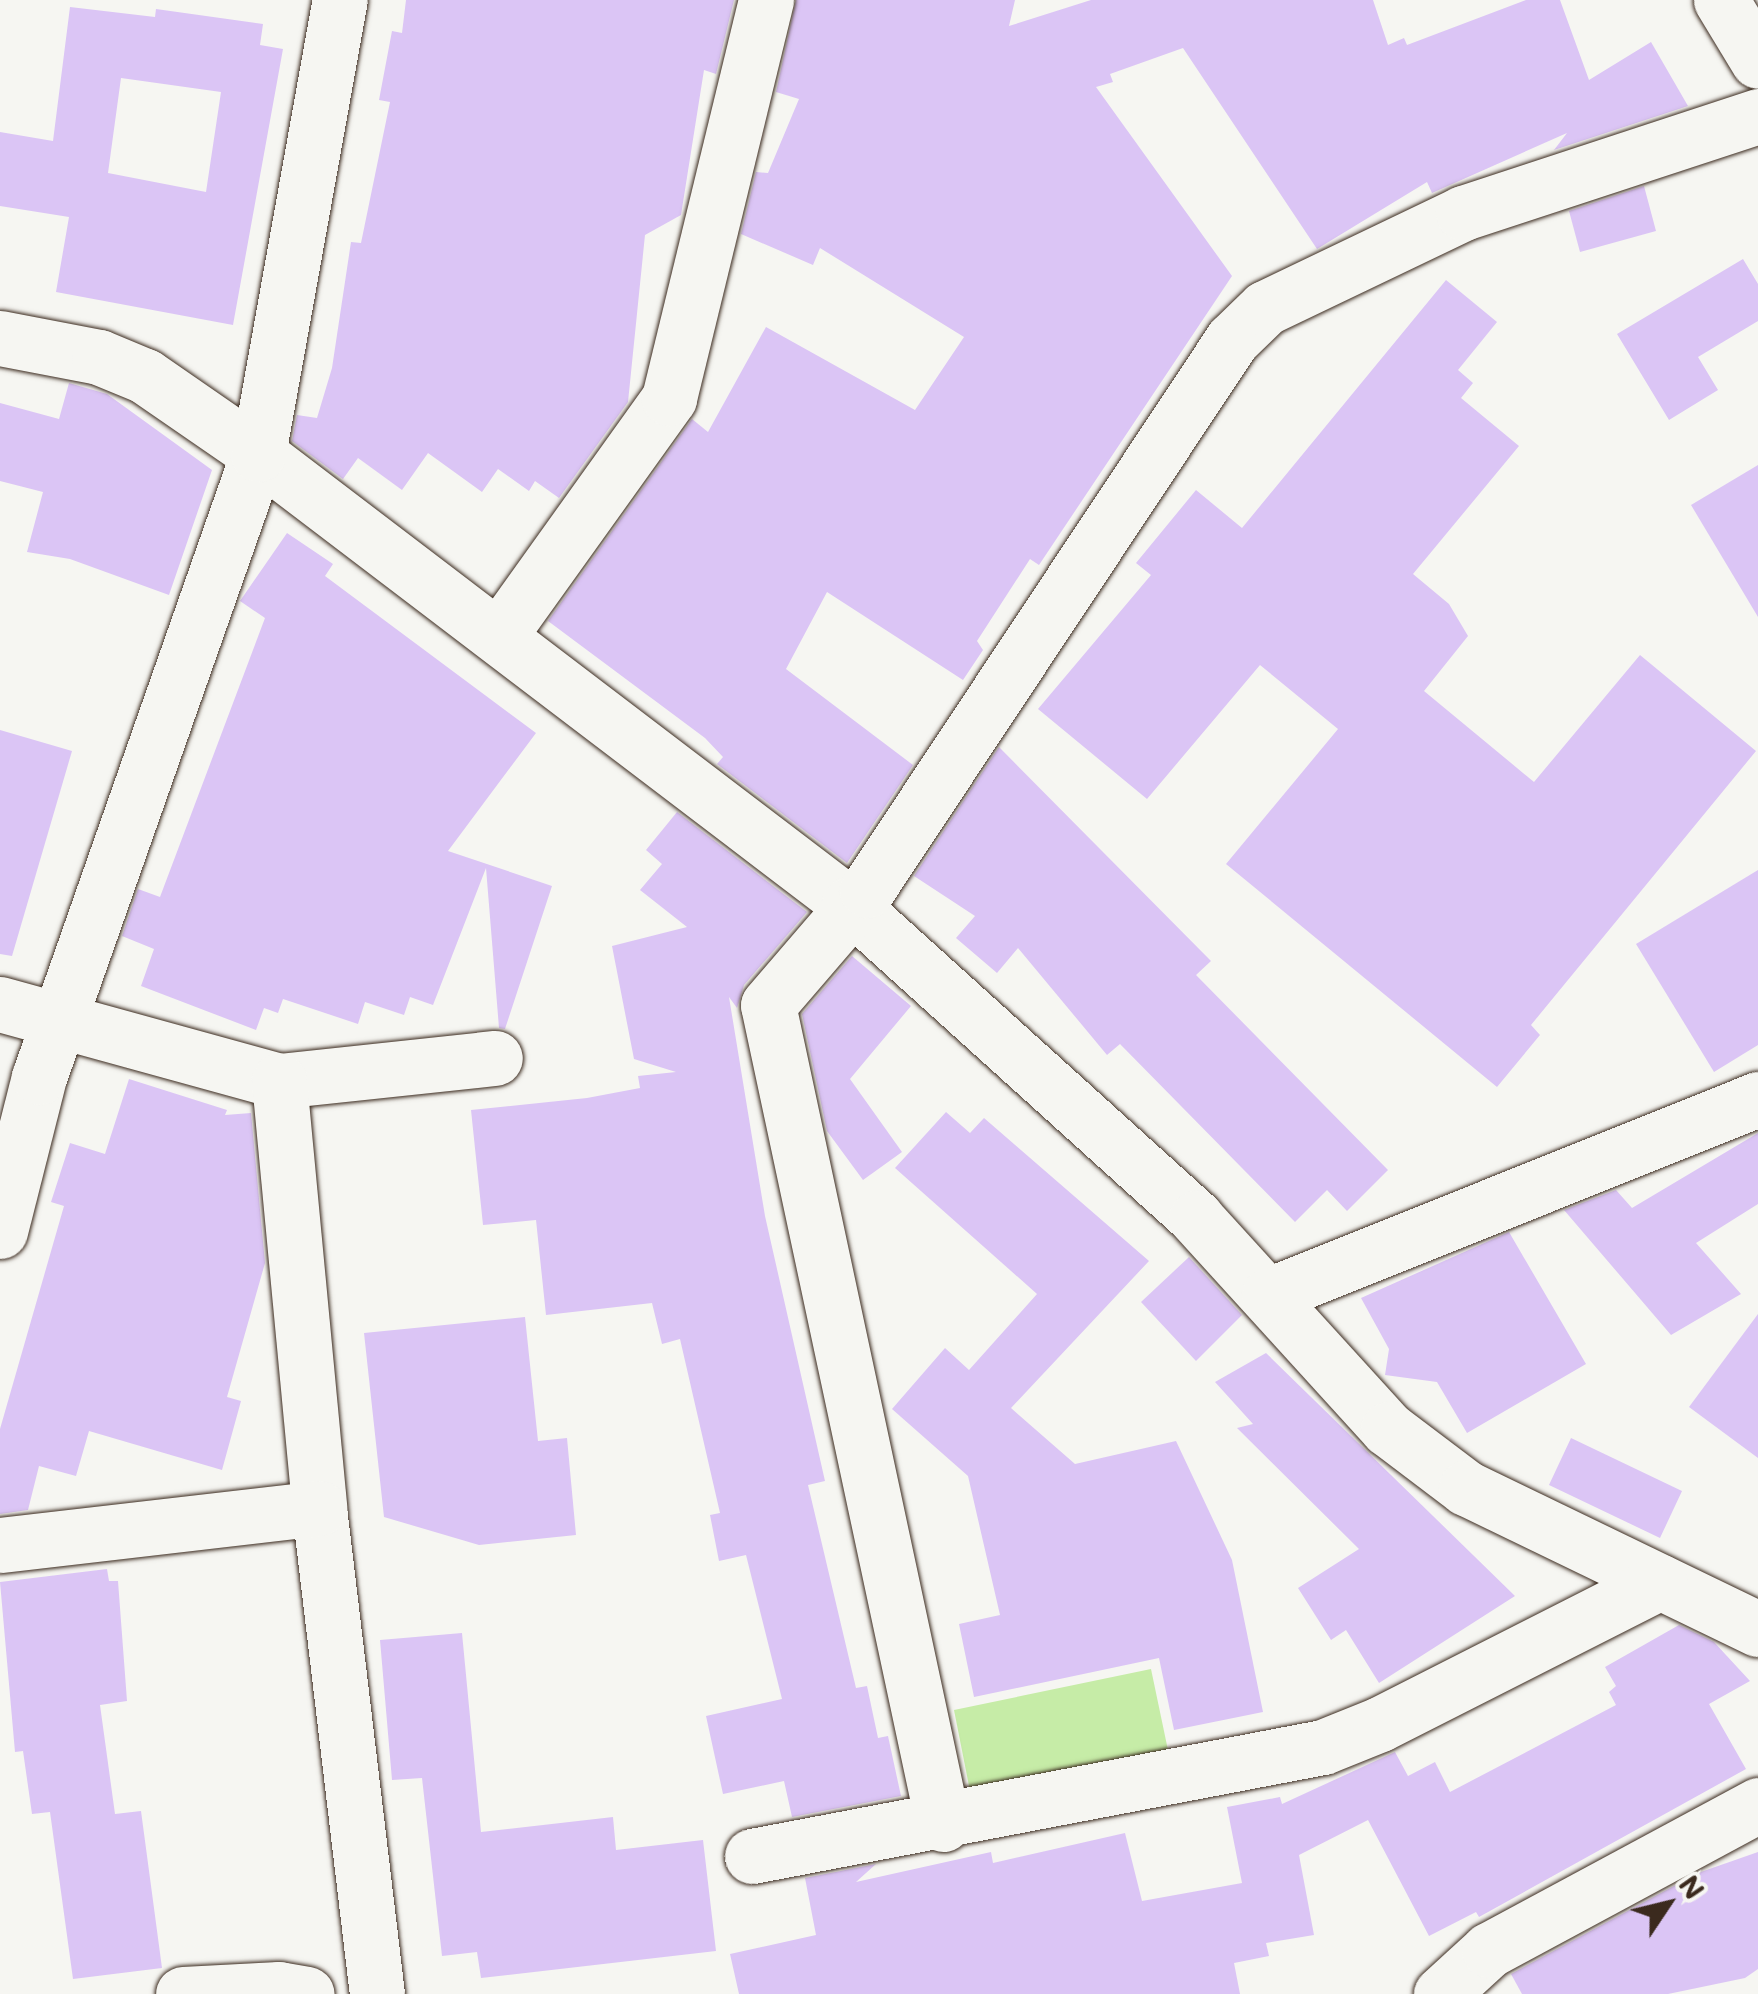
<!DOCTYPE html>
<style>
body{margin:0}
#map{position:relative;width:1758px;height:1994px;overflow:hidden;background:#f6f6f2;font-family:Mali,sans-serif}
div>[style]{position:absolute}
.green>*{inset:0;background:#c6eca7}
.building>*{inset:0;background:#dbc5f5}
.roads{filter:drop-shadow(0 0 2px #3b2a1e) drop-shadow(0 0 2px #3b2a1e)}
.street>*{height:55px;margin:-27.5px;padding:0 27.5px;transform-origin:27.5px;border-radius:27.5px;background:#f6f6f2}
.secondary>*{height:55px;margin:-27.5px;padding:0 27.5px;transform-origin:27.5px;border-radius:27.5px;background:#f6f6f2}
span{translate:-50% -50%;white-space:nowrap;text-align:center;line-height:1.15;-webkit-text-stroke:9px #f6f6f2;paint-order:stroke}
.north{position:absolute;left:1618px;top:1854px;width:100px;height:100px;-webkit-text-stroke:8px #f6f6f2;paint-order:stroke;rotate:55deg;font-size:28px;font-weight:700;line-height:40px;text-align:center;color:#3b2a1e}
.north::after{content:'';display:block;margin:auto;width:35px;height:45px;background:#3b2a1e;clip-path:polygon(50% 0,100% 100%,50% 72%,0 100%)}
</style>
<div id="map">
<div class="green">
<i style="clip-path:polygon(1151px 1669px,1169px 1755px,971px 1796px,954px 1710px)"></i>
</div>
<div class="building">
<i style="clip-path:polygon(406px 0,734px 0,716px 74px,704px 70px,681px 215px,645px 235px,628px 402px,559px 498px,535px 481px,529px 491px,498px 469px,482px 492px,428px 453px,402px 490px,358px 458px,343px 479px,292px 441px,297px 415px,317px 418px,332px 368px,351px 242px,361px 243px,390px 102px,379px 100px,392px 31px,402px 33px)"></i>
<i style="clip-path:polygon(796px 0,1015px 0,1009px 26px,1091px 0,1373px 0,1388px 45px,1404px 38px,1407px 45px,1526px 0,1560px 0,1589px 80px,1651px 42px,1688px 106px,1554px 150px,1567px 133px,1432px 193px,1427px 182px,1317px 249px,1183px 48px,1110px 74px,1113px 82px,1096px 87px,1232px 276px,1039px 565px,1030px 559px,977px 641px,983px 650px,963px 680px,827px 592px,786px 669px,913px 765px,847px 863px,717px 764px,723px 757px,705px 738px,548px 621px,692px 419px,708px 432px,766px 327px,915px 410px,964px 337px,820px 248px,813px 265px,741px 234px,756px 172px,768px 173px,799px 99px,776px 92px)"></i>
<i style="clip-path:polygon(evenodd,70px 7px,155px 17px,156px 9px,263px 24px,260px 45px,283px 49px,233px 325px,56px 292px,69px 217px,0 206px,0 132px,53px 141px,70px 7px,121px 78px,221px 92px,206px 192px,108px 173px,121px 78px)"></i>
<i style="clip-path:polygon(1644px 186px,1656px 231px,1580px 252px,1569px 211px)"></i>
<i style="clip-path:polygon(1743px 259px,1758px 284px,1758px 321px,1698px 357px,1718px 390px,1669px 420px,1617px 334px)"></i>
<i style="clip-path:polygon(1446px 280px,1497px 322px,1458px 370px,1473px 383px,1461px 398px,1519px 446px,1413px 574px,1449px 604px,1468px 636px,1424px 691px,1534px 782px,1640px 655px,1756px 751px,1531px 1025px,1540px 1035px,1497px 1087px,1226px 864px,1338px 729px,1260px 665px,1147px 799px,1038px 709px,1151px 575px,1136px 563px,1196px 490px,1242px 528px)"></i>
<i style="clip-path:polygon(69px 383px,107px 394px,212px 470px,169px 595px,70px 559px,27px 552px,43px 492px,0 481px,0 403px,59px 419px)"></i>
<i style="clip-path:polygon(1758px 465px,1758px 617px,1691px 505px)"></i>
<i style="clip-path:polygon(287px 533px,333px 564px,325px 576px,536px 733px,448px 851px,552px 886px,505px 1029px,499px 1028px,486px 868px,433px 1005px,410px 997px,404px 1015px,365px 1002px,358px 1024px,283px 999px,278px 1013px,264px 1008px,256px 1030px,141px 986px,154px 949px,122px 936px,138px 889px,160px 897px,265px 618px,240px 601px)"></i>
<i style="clip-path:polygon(0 730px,72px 751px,12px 956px,0 954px)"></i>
<i style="clip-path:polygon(999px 747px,1211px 961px,1196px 975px,1388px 1170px,1347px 1211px,1327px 1190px,1295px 1222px,1120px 1044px,1107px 1055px,1018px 948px,997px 973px,956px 938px,975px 916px,914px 876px)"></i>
<i style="clip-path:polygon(677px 812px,807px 912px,744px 985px,737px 1008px,729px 997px,765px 1216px,825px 1481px,808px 1485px,856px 1688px,867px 1686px,878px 1738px,888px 1736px,901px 1796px,792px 1817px,784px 1781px,723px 1794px,706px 1716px,782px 1699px,746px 1555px,719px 1561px,710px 1515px,720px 1513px,680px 1339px,662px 1344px,652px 1303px,546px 1315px,536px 1220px,483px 1225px,471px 1110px,587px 1098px,640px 1088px,638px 1076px,676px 1072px,634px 1059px,612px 946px,687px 927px,640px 890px,662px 864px,646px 850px)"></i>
<i style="clip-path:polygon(1758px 870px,1758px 1045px,1714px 1072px,1636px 944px)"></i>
<i style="clip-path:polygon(852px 956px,911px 1006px,850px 1079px,902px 1152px,863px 1180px,827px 1131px,802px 1014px)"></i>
<i style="clip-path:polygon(129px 1079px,227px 1110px,225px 1115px,251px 1113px,265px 1263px,227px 1397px,241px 1401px,222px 1470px,89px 1431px,76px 1476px,39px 1466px,28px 1510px,0 1514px,0 1429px,64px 1206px,51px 1202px,70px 1143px,105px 1154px)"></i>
<i style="clip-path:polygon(946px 1112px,970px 1133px,984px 1118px,1149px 1261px,1011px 1408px,1075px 1464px,1176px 1441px,1232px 1560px,1263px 1712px,1174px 1730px,1159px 1658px,974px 1697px,959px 1624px,1000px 1615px,968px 1476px,892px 1409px,945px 1348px,969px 1370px,1037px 1294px,895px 1168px)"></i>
<i style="clip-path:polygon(1758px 1133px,1758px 1204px,1696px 1243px,1741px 1294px,1671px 1335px,1564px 1210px,1616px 1190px,1632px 1208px)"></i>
<i style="clip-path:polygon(1509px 1232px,1586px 1364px,1467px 1433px,1437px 1382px,1385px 1375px,1389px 1349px,1361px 1298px)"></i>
<i style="clip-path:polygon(1189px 1257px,1242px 1315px,1196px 1361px,1141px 1302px)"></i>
<i style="clip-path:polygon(1758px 1314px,1758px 1458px,1689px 1407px)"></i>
<i style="clip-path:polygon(525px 1317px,538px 1441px,567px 1438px,576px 1535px,479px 1545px,384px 1517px,364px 1333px)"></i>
<i style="clip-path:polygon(1266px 1353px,1515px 1596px,1379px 1683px,1346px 1630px,1331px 1640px,1298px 1588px,1359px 1549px,1237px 1428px,1253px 1424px,1215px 1382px)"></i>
<i style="clip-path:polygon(1571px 1438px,1682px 1491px,1660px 1538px,1549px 1485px)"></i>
<i style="clip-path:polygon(107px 1569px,109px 1581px,118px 1581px,127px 1701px,100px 1705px,115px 1814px,141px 1811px,162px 1968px,73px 1979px,50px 1812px,32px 1814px,23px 1751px,15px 1752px,0 1582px)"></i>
<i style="clip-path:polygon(1679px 1625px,1714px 1642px,1750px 1681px,1709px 1704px,1746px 1769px,1479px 1917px,1476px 1912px,1429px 1936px,1368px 1820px,1299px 1855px,1314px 1935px,1266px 1943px,1269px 1956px,1234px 1963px,1240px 1994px,739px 1994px,730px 1954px,816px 1935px,805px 1878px,876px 1864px,856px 1882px,991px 1852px,993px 1863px,1125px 1833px,1142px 1901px,1242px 1883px,1227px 1807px,1280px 1797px,1282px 1804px,1395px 1752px,1408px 1776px,1435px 1762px,1450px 1792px,1616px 1705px,1609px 1692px,1616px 1686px,1605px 1667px)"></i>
<i style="clip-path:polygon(462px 1633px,481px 1832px,613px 1817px,616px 1850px,703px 1840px,716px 1951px,481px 1978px,477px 1952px,442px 1956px,422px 1778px,392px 1780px,380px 1640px)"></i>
<i style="clip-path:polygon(1758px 1852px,1758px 1969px,1745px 1978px,1668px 1994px,1522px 1994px,1511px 1974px,1698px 1873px)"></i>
</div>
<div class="roads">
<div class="street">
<i style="left:0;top:338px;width:101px;rotate:10.9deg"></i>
<i style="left:99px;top:357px;width:50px;rotate:22.4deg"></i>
<i style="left:145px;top:376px;width:137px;rotate:34.6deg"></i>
<i style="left:258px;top:454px;width:743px;rotate:37.29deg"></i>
<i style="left:849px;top:904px;width:468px;rotate:42.1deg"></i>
<i style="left:1196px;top:1218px;width:285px;rotate:47.7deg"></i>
<i style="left:1388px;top:1429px;width:98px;rotate:37.1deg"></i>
<i style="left:1466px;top:1488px;width:324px;rotate:25.8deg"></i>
<i style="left:501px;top:633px;width:289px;rotate:-54.4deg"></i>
<i style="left:669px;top:398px;width:410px;rotate:-76.3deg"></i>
<i style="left:0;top:1004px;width:289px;rotate:15.4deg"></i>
<i style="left:279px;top:1081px;width:217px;rotate:-6.1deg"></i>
<i style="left:279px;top:1081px;width:429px;rotate:84.6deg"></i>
<i style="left:319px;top:1508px;width:489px;rotate:83.2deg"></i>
<i style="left:0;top:1231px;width:159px;rotate:-75.8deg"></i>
<i style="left:39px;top:1077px;width:660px;rotate:-70.63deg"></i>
<i style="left:258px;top:454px;width:461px;rotate:-79.8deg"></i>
<i style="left:1269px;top:1295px;width:527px;rotate:-21.84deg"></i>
<i style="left:0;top:1545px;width:321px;rotate:-6.6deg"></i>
<i style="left:943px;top:1824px;width:837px;rotate:-102.06deg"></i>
<i style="left:768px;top:1005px;width:152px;rotate:-49.3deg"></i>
<i style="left:867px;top:890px;width:660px;rotate:-56.43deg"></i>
<i style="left:1232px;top:340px;width:46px;rotate:-44.1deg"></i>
<i style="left:1265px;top:308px;width:220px;rotate:-25.6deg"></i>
<i style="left:1463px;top:213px;width:311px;rotate:-18.2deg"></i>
<i style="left:752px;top:1856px;width:581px;rotate:-10.81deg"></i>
<i style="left:1323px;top:1747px;width:61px;rotate:-22deg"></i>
<i style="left:1380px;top:1724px;width:314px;rotate:-26.9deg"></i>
<i style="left:183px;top:1994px;width:96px;rotate:-3deg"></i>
<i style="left:279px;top:1989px;width:28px;rotate:10deg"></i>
</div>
<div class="secondary">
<i style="left:1721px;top:0;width:71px;rotate:58.8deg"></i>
<i style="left:1441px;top:1994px;width:65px;rotate:-42.5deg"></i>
<i style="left:1489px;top:1950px;width:306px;rotate:-28.3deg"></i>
</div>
</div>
<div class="north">N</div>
</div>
